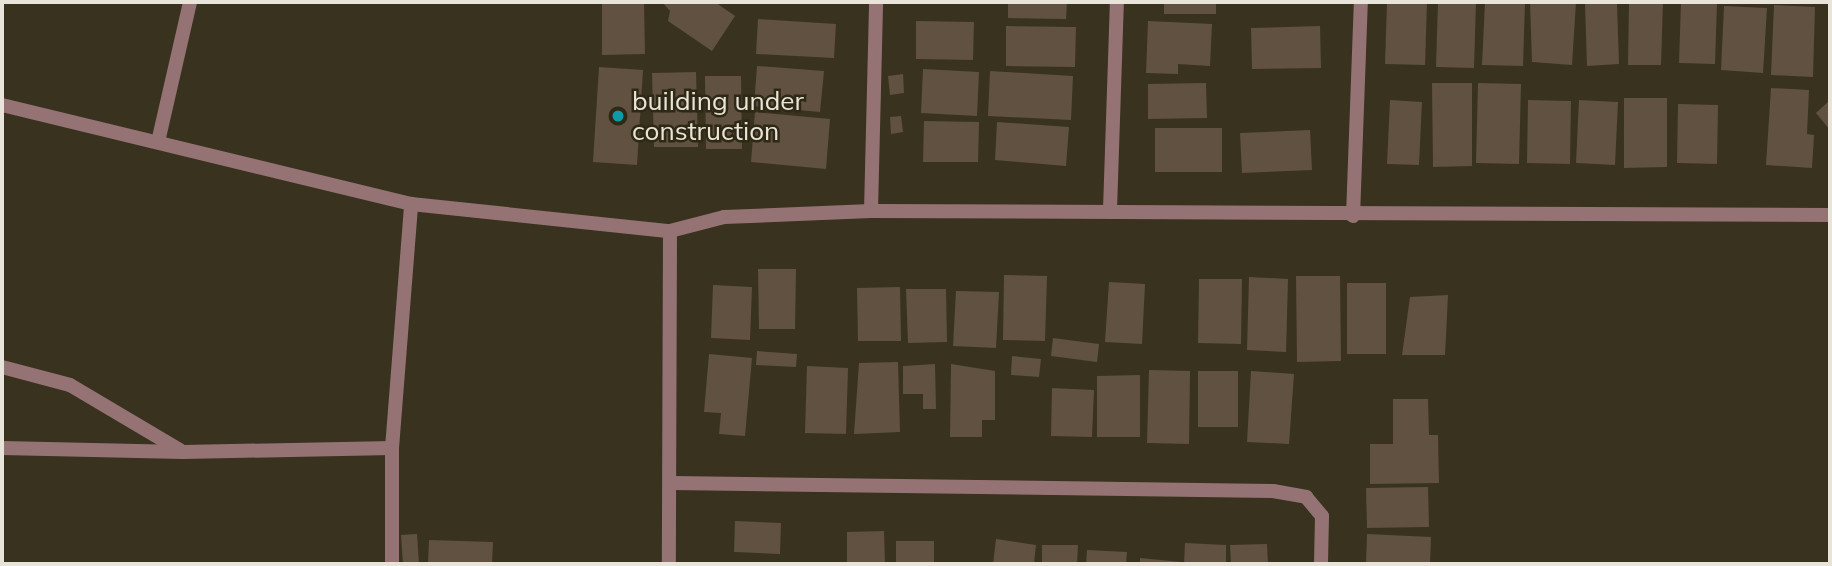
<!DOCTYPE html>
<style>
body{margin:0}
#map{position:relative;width:1832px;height:566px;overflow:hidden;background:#39321f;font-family:Mulish,sans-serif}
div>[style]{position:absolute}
.building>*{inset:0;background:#605141}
.street>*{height:14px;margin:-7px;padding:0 7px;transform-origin:7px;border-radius:7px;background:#957374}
.dots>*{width:19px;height:19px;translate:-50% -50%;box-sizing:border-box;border:4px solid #2f2815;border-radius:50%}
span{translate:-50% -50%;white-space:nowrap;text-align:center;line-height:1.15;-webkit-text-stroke:5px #2f2815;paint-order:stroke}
.poi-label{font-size:26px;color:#e8e4d9}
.left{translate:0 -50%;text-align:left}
.frame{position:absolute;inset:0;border:4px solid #e8e4d9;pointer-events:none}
</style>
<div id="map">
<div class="building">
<i style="clip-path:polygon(602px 2px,644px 2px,645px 54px,602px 55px)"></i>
<i style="clip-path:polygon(662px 2px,715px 2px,735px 16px,712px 51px,668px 21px,670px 11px)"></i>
<i style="clip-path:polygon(1008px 2px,1067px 2px,1066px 19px,1008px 18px)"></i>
<i style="clip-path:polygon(1164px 2px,1216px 2px,1216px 14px,1164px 14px)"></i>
<i style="clip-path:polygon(1387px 2px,1427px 2px,1425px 65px,1385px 64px)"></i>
<i style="clip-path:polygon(1438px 2px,1476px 2px,1474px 68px,1436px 67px)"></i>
<i style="clip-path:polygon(1485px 2px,1525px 2px,1523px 66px,1482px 65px)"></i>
<i style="clip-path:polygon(1530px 2px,1576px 2px,1572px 65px,1532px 62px)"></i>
<i style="clip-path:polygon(1629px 2px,1663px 2px,1661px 65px,1628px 65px)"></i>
<i style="clip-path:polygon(1681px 2px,1717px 3px,1715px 64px,1679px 63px)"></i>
<i style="clip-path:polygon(1617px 3px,1619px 64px,1587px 66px,1585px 4px)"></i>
<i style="clip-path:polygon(1774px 5px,1815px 7px,1813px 77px,1771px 75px)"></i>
<i style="clip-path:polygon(1724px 6px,1767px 8px,1763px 73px,1721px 70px)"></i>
<i style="clip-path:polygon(758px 19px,836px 24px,834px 58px,756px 54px)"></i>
<i style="clip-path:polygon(916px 21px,974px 22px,973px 60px,916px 59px)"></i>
<i style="clip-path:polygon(1148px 21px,1212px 24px,1210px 66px,1178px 64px,1178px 74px,1146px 73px)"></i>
<i style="clip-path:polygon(1006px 26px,1076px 27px,1075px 67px,1006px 66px)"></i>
<i style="clip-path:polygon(1320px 26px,1321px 68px,1252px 69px,1251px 28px)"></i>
<i style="clip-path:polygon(757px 66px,824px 71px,820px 112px,754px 106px)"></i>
<i style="clip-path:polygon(599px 67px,643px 70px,637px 165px,593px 162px)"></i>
<i style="clip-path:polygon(923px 69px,979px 72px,977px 116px,921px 113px)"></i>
<i style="clip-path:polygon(990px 71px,1073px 76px,1071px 120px,988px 116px)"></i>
<i style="clip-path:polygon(696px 72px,698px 147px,654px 147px,652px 73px)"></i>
<i style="clip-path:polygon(903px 74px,904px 93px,890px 95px,888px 76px)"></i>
<i style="clip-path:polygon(705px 76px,741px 76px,742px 149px,706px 149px)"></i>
<i style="clip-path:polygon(1206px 83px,1207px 118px,1148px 119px,1148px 84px)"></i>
<i style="clip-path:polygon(1432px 83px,1472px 83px,1472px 166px,1433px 167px)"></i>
<i style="clip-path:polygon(1478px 83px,1521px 84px,1519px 164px,1476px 163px)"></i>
<i style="clip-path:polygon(1771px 88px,1809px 90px,1807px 134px,1814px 135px,1812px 168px,1766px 165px)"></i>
<i style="clip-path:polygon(1624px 98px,1667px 98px,1667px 167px,1624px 168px)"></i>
<i style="clip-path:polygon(1390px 100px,1422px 102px,1419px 165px,1387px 164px)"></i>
<i style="clip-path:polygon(1528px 100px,1571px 101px,1570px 164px,1527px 163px)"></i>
<i style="clip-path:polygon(1579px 100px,1618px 102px,1615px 165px,1576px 163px)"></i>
<i style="clip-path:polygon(1830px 100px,1830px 130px,1816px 113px)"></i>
<i style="clip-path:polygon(1678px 104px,1718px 105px,1717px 164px,1677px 163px)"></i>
<i style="clip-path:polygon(755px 112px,830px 119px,826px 169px,751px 162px)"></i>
<i style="clip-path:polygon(901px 116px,903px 132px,891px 134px,890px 117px)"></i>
<i style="clip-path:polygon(924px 121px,979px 122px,978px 162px,923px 162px)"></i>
<i style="clip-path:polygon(997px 122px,1069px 127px,1066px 166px,995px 160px)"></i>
<i style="clip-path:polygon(1155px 128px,1222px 128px,1222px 172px,1155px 172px)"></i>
<i style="clip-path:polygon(1310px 130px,1312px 170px,1242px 173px,1240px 133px)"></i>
<i style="clip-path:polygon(758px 269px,796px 269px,795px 329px,759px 329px)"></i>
<i style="clip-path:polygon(1004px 275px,1047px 276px,1045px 341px,1003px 340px)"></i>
<i style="clip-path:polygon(1296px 276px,1340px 276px,1341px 361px,1297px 362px)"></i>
<i style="clip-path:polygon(1249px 277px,1288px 279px,1286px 352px,1247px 350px)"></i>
<i style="clip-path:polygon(1199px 279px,1242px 279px,1241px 344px,1198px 343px)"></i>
<i style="clip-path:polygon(1109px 282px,1145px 284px,1142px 344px,1105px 342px)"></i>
<i style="clip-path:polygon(1347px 283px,1386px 283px,1386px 354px,1347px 354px)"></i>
<i style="clip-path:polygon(713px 285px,752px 287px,750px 340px,711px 338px)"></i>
<i style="clip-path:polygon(900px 287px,901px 341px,858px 341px,857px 288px)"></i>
<i style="clip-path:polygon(906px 289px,946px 289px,947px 342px,908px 343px)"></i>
<i style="clip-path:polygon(956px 291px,999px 292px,996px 348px,953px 346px)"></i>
<i style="clip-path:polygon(1448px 295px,1445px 355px,1402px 355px,1410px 297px)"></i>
<i style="clip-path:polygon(1053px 338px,1099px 344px,1097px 362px,1051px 356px)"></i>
<i style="clip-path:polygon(757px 351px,797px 354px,796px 367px,756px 365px)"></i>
<i style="clip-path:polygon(709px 354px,752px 358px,745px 436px,719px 434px,721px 413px,704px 412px)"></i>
<i style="clip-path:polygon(1012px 356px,1041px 359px,1039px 377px,1011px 375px)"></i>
<i style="clip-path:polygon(898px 362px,900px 432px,854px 434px,859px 363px)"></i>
<i style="clip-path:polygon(935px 364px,936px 409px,923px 409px,923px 394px,903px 394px,903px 366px)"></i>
<i style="clip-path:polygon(951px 364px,995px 371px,995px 420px,982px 420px,982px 437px,950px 437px)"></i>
<i style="clip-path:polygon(807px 366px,848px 368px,846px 434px,805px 433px)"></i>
<i style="clip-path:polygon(1149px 370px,1190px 371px,1189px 444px,1147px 443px)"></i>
<i style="clip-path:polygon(1198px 371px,1238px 371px,1238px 427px,1198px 427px)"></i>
<i style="clip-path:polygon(1251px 371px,1294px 374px,1289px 444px,1247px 442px)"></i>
<i style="clip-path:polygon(1140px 375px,1140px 437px,1097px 437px,1097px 376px)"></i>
<i style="clip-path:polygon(1052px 388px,1094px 390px,1092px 437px,1051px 436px)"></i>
<i style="clip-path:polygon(1393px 399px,1428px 399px,1429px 435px,1438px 435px,1439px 483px,1370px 484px,1370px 444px,1393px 444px)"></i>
<i style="clip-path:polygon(1428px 487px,1429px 527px,1367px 528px,1366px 488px)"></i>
<i style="clip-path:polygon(735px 521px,781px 523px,780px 554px,734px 552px)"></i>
<i style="clip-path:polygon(884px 531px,885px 564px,847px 564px,847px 532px)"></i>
<i style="clip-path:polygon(417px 534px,419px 564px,403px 564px,401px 535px)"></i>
<i style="clip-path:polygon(1367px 534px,1431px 537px,1430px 564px,1366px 564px)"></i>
<i style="clip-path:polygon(996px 539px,1036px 545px,1034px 564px,993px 564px)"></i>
<i style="clip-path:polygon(429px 540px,493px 542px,492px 564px,428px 564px)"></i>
<i style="clip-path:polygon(896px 541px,934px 541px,934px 564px,896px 564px)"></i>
<i style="clip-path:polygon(1185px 543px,1226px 545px,1226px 564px,1184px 564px)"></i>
<i style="clip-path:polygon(1267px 544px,1268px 564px,1231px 564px,1230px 545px)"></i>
<i style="clip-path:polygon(1042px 545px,1078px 545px,1077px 564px,1042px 564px)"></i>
<i style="clip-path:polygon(1087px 550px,1127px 552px,1126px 564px,1086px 564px)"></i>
<i style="clip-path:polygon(1140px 558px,1182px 562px,1182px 564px,1140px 564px)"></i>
</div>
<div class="street">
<i style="left:2px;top:105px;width:421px;rotate:13.6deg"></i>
<i style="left:411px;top:204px;width:260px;rotate:6deg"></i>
<i style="left:670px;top:231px;width:333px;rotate:90.2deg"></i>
<i style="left:158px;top:142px;width:144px;rotate:-77.1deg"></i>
<i style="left:1110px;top:210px;width:208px;rotate:-88.1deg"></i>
<i style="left:871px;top:211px;width:209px;rotate:-88.6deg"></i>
<i style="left:1353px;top:216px;width:214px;rotate:-87.9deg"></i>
<i style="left:670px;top:231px;width:56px;rotate:-14.5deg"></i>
<i style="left:724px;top:217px;width:147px;rotate:-2.3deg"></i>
<i style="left:871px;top:211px;width:959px;rotate:0.24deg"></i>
<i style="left:2px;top:367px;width:70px;rotate:14.8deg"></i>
<i style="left:70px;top:385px;width:128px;rotate:30.6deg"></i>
<i style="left:2px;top:448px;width:181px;rotate:1.3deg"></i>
<i style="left:183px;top:452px;width:209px;rotate:-1.1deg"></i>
<i style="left:672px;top:483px;width:601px;rotate:0.76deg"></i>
<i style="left:1273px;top:491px;width:34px;rotate:10deg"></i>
<i style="left:1306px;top:497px;width:25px;rotate:50deg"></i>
<i style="left:1322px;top:516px;width:48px;rotate:91.2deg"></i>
<i style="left:392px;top:564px;width:116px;rotate:-90deg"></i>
<i style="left:392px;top:448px;width:245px;rotate:-85.5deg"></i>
</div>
<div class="dots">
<i style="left:618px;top:116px;background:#0f9aa8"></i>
</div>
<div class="poi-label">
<span class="left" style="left:632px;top:116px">building under<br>construction</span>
</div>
<div class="frame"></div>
</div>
